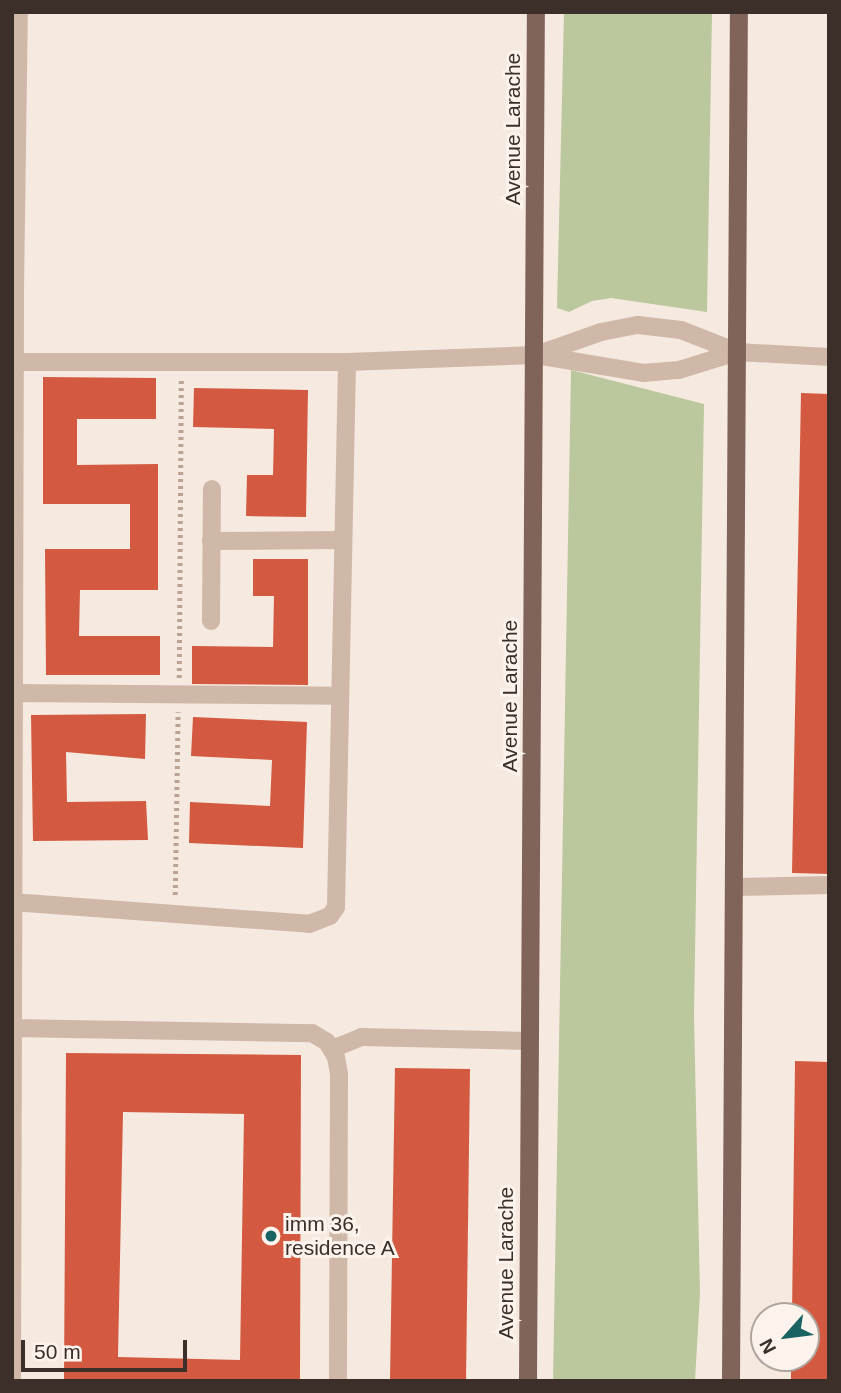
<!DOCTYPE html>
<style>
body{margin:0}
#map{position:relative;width:841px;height:1393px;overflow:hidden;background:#f6e9df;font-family:Helvetica,sans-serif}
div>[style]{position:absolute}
.green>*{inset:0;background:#bbc79d}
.building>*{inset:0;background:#d35a40}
.path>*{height:4.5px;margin-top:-2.25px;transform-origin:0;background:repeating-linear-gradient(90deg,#bca293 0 3.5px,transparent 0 7px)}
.minor>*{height:18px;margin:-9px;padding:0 9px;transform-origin:9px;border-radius:9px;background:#d0b8a9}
.major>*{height:18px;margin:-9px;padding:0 9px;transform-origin:9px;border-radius:9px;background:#806359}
.dots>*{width:19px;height:19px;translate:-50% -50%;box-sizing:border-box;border:4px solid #fcf4ec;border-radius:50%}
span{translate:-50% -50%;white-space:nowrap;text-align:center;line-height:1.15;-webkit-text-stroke:6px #fcf4ec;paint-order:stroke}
.street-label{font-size:21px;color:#3c2e29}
.poi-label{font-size:21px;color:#3c2e29}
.left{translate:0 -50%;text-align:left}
.frame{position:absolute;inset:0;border:14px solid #3c2e29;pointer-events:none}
.north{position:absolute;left:750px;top:1302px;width:70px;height:70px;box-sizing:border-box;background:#fcf4ec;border:2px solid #afa59e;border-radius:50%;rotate:242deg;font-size:19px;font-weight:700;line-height:28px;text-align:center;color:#3c2e29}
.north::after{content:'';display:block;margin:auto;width:24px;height:32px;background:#1a6363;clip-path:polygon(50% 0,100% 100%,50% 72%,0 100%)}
.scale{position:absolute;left:21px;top:1340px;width:166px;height:32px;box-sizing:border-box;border:4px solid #3c2e29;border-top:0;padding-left:9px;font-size:21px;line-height:24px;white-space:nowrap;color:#3c2e29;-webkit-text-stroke:5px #fcf4ec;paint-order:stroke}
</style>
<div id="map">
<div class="green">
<i style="clip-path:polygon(564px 12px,712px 12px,707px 312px,611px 298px,592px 301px,569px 312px,557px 308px)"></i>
<i style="clip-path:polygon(571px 370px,704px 404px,694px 1015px,700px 1293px,695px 1381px,553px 1381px)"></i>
</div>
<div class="building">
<i style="clip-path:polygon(43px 377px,156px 378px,156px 419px,77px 419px,77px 465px,158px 464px,158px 590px,80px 590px,79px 636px,160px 636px,160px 675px,46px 675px,45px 549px,130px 549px,130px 504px,43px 504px)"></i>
<i style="clip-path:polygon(194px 388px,308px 390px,306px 517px,246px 516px,247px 475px,273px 475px,274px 429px,193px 427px)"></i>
<i style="clip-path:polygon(801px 393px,829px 394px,829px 874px,792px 873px)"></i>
<i style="clip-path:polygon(253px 559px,308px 559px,308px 685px,192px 684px,192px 646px,273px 647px,274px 596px,253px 596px)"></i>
<i style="clip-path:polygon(146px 714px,145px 759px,66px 752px,67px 802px,146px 801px,148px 840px,33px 841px,31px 715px)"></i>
<i style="clip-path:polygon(193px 717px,307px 722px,303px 848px,189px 843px,190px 802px,270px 806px,272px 760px,191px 756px)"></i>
<i style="clip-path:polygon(evenodd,66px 1053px,301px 1055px,300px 1381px,64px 1381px,66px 1053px,123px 1112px,244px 1114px,240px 1360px,118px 1357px,123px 1112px)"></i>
<i style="clip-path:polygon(795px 1061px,829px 1062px,829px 1381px,791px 1381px,791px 1358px,806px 1358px,806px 1316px,792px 1316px)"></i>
<i style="clip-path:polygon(395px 1068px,470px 1069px,466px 1381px,390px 1381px)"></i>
</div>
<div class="path">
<i style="left:179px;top:678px;width:299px;rotate:-89.6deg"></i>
<i style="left:175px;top:895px;width:183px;rotate:-89.1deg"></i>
</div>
<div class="minor">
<i style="left:536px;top:355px;width:69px;rotate:-19.5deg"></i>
<i style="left:601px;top:332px;width:38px;rotate:-11deg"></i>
<i style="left:638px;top:325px;width:43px;rotate:6.6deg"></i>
<i style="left:681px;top:330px;width:60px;rotate:21.4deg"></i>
<i style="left:737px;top:352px;width:92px;rotate:3.1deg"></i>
<i style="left:17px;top:362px;width:330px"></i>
<i style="left:347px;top:362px;width:189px;rotate:-2.1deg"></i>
<i style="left:536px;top:355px;width:109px;rotate:9.5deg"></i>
<i style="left:643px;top:373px;width:36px;rotate:-5deg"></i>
<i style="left:679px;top:370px;width:61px;rotate:-17.2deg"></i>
<i style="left:211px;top:541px;width:131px;rotate:-0.4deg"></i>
<i style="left:211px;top:621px;width:132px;rotate:-89.6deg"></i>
<i style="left:14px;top:693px;width:324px;rotate:0.5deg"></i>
<i style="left:735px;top:887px;width:94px;rotate:-1.2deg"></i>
<i style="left:12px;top:902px;width:298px;rotate:4.2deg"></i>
<i style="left:309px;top:924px;width:22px;rotate:-21deg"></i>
<i style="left:330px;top:916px;width:11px;rotate:-56deg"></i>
<i style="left:336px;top:907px;width:545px;rotate:-88.84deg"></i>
<i style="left:12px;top:1028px;width:300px;rotate:1deg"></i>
<i style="left:312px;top:1033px;width:17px;rotate:31deg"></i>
<i style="left:327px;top:1042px;width:17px;rotate:59deg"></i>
<i style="left:336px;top:1057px;width:17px;rotate:80deg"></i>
<i style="left:339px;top:1074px;width:307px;rotate:90.2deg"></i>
<i style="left:332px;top:1049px;width:32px;rotate:-22deg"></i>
<i style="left:362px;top:1037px;width:168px;rotate:1.4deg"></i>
<i style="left:12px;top:1381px;width:1092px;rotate:-89.84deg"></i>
<i style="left:15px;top:289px;width:277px;rotate:-89.2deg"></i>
</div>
<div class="major">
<i style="left:528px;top:1381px;width:1369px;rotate:-89.67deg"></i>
<i style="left:731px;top:1381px;width:1369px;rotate:-89.67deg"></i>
</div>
<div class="dots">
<i style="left:271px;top:1236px;background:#1a6363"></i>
</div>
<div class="street-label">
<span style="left:513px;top:129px;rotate:-90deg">Avenue Larache</span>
<span style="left:510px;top:696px;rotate:-90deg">Avenue Larache</span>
<span style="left:506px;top:1263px;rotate:-90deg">Avenue Larache</span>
</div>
<div class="poi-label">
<span class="left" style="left:285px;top:1236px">imm 36,<br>residence A</span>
</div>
<div class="frame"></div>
<div class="north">N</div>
<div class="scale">50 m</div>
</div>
